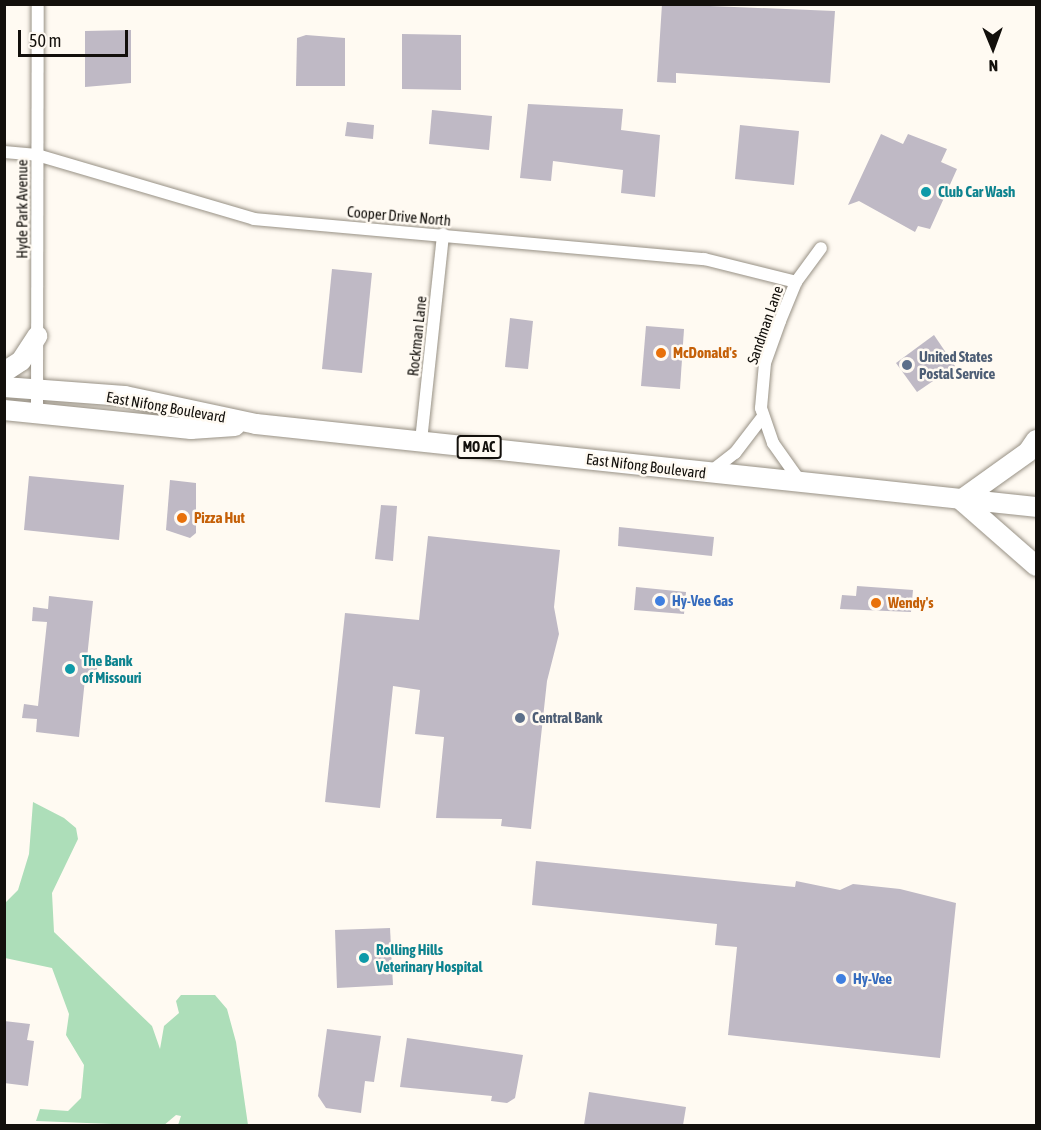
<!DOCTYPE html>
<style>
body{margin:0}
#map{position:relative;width:1041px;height:1130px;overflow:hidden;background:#fffaf2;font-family:"Asap Condensed",sans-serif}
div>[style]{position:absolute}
.green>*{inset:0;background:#addeb9}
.building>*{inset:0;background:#bfb9c5}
.roads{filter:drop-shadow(0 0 2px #989185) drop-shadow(0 0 2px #989185)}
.minor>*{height:12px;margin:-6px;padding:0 6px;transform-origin:6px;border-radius:6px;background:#fff}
.primary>*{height:20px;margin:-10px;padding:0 10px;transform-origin:10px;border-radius:10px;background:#fff}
.dots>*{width:16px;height:16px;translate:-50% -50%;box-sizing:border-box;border:3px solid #fffaf2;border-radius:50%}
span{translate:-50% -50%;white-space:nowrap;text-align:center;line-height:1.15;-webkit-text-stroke:5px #fffaf2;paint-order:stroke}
.shield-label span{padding:2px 4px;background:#fffaf2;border:2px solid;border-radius:4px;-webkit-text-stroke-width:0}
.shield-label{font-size:14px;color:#13100c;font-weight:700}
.culture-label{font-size:15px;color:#0d838f;font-weight:700}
.left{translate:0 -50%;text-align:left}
.street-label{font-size:15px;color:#13100c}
.food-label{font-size:15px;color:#c56008;font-weight:700}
.service-label{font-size:15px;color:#4e5e75;font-weight:700}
.shop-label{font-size:15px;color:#366cbe;font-weight:700}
.frame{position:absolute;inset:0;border:6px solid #13100c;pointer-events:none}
.north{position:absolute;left:963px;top:18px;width:60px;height:60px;-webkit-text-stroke:4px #fffaf2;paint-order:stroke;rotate:179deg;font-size:16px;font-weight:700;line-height:24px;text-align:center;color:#13100c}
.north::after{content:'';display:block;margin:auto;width:21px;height:27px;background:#13100c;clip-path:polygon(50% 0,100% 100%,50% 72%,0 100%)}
.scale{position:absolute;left:18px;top:30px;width:110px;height:27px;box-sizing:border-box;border:3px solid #13100c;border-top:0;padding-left:8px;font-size:18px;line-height:21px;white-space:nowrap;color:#13100c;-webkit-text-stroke:4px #fffaf2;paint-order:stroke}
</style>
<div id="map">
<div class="green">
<i style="clip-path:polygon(33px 802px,64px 818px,76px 828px,78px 839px,52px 893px,54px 932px,152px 1026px,160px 1049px,164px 1026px,179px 1013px,176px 1001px,181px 995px,215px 995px,227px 1009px,236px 1042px,248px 1125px,178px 1125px,181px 1116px,176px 1115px,163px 1126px,36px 1121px,40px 1109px,68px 1111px,81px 1098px,84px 1065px,66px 1035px,69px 1014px,52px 968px,5px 958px,5px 903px,18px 890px,29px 854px)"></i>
</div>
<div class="building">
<i style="clip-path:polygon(662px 4px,835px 11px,830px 83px,676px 73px,676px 83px,657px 82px)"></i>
<i style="clip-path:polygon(131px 30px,131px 83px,85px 87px,85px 31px)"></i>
<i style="clip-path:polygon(402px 34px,461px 35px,461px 90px,402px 89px)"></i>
<i style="clip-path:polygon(306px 35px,345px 38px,345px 86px,296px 86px,297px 38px)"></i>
<i style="clip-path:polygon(528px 104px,623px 109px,621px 130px,660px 135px,655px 197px,621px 193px,623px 170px,553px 161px,551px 181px,520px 178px)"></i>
<i style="clip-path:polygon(432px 110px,492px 116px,489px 150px,429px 144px)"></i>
<i style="clip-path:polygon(347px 122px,374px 125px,373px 139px,345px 136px)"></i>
<i style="clip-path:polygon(740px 125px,799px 131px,794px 185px,735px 179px)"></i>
<i style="clip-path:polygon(881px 134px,903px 144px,908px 134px,947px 149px,941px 162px,957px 169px,930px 229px,918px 226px,915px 232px,859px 201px,848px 205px)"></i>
<i style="clip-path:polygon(332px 269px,372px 273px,362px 373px,322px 369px)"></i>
<i style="clip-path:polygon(510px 318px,533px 321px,528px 369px,505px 367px)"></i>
<i style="clip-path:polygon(646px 326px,684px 329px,680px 389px,641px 386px)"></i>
<i style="clip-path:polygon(934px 335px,955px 366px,917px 392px,896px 363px)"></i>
<i style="clip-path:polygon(29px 476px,124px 485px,119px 540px,24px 530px)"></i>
<i style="clip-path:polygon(170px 480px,196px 483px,196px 533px,190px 538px,166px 530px)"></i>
<i style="clip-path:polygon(381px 505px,397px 506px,393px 561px,375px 559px)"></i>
<i style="clip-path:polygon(619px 527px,714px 537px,712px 556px,618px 546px)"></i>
<i style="clip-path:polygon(428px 536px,560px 550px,554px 607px,559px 634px,547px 681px,531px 829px,501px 826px,502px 819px,436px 818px,444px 737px,415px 734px,420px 690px,393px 686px,380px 808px,325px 802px,345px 613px,419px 620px)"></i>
<i style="clip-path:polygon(857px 586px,913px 590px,911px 612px,840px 609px,842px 595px,856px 596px)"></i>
<i style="clip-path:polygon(636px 587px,686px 592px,684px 614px,634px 610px)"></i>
<i style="clip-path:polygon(49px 596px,93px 601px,87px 658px,98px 659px,96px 680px,85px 679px,79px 737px,36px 732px,37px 719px,22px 718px,24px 704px,38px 706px,47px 622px,32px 621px,33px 607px,48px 609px)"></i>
<i style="clip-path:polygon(536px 861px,795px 887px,796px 881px,840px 890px,853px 884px,900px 889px,956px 903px,940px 1058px,728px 1035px,737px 947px,715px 945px,717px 924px,532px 905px)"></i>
<i style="clip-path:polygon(390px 928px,393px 985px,337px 988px,335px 930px)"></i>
<i style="clip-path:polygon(4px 1021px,30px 1024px,27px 1040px,34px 1041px,28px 1086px,4px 1083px)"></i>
<i style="clip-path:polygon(327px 1029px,381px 1036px,374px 1082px,365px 1081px,361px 1113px,326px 1108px,318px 1096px)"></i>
<i style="clip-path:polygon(407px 1038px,523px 1055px,515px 1098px,507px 1103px,491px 1101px,492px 1096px,400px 1087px)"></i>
<i style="clip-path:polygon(589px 1092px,686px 1107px,683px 1125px,584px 1125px)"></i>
</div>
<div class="roads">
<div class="minor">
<i style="left:4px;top:152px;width:33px;rotate:5deg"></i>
<i style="left:37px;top:155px;width:226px;rotate:16.4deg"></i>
<i style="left:254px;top:219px;width:452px;rotate:5.1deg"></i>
<i style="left:704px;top:259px;width:95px;rotate:14deg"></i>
<i style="left:37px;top:414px;width:410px;rotate:-89.9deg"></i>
<i style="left:421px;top:441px;width:208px;rotate:-83.9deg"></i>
<i style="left:709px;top:473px;width:33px;rotate:-38deg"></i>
<i style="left:735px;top:453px;width:43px;rotate:-52.6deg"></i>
<i style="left:802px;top:484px;width:50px;rotate:-125.3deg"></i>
<i style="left:773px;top:443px;width:37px;rotate:-109deg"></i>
<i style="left:761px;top:408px;width:45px;rotate:-84.9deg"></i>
<i style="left:765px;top:363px;width:45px;rotate:-70.3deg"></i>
<i style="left:780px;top:321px;width:42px;rotate:-67.7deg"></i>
<i style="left:796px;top:282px;width:42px;rotate:-53.7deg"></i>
</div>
<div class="primary">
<i style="left:4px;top:372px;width:20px;rotate:-33deg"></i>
<i style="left:21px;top:361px;width:30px;rotate:-57deg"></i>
<i style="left:4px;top:387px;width:121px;rotate:4.3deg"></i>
<i style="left:125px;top:396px;width:134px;rotate:12.1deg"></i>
<i style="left:256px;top:424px;width:784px;rotate:6.07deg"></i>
<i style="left:4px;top:410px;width:188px;rotate:5.8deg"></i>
<i style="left:191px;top:429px;width:44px;rotate:-3.9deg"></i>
<i style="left:1036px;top:440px;width:14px;rotate:124deg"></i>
<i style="left:1028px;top:452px;width:82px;rotate:144.4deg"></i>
<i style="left:961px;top:500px;width:100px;rotate:41.3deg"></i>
</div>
</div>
<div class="dots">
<i style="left:926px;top:192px;background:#0f9aa8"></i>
<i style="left:661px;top:353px;background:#e8710a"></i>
<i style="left:907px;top:365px;background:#5c6f8a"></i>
<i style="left:182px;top:518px;background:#e8710a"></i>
<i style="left:660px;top:601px;background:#3f7fe0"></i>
<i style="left:876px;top:603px;background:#e8710a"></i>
<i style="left:70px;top:669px;background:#0f9aa8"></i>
<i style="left:520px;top:718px;background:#5c6f8a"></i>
<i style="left:364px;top:958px;background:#0f9aa8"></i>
<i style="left:841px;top:979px;background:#3f7fe0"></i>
</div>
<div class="shield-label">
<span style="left:479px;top:447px">MO AC</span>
</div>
<div class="culture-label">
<span class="left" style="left:938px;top:192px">Club Car Wash</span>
<span class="left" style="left:82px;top:669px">The Bank<br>of Missouri</span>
<span class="left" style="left:376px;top:958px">Rolling Hills<br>Veterinary Hospital</span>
</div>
<div class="street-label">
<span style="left:22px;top:209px;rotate:-90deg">Hyde Park Avenue</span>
<span style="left:399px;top:216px;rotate:5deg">Cooper Drive North</span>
<span style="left:765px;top:325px;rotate:-71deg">Sandman Lane</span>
<span style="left:417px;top:336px;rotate:-84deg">Rockman Lane</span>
<span style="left:166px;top:407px;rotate:10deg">East Nifong Boulevard</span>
<span style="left:646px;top:466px;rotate:7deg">East Nifong Boulevard</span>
</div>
<div class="food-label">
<span class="left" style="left:673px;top:353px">McDonald's</span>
<span class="left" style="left:194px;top:518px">Pizza Hut</span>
<span class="left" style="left:888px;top:603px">Wendy's</span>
</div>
<div class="service-label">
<span class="left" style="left:919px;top:365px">United States<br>Postal Service</span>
<span class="left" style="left:532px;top:718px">Central Bank</span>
</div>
<div class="shop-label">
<span class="left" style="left:672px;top:601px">Hy-Vee Gas</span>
<span class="left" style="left:853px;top:979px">Hy-Vee</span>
</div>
<div class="frame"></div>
<div class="north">N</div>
<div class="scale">50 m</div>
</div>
